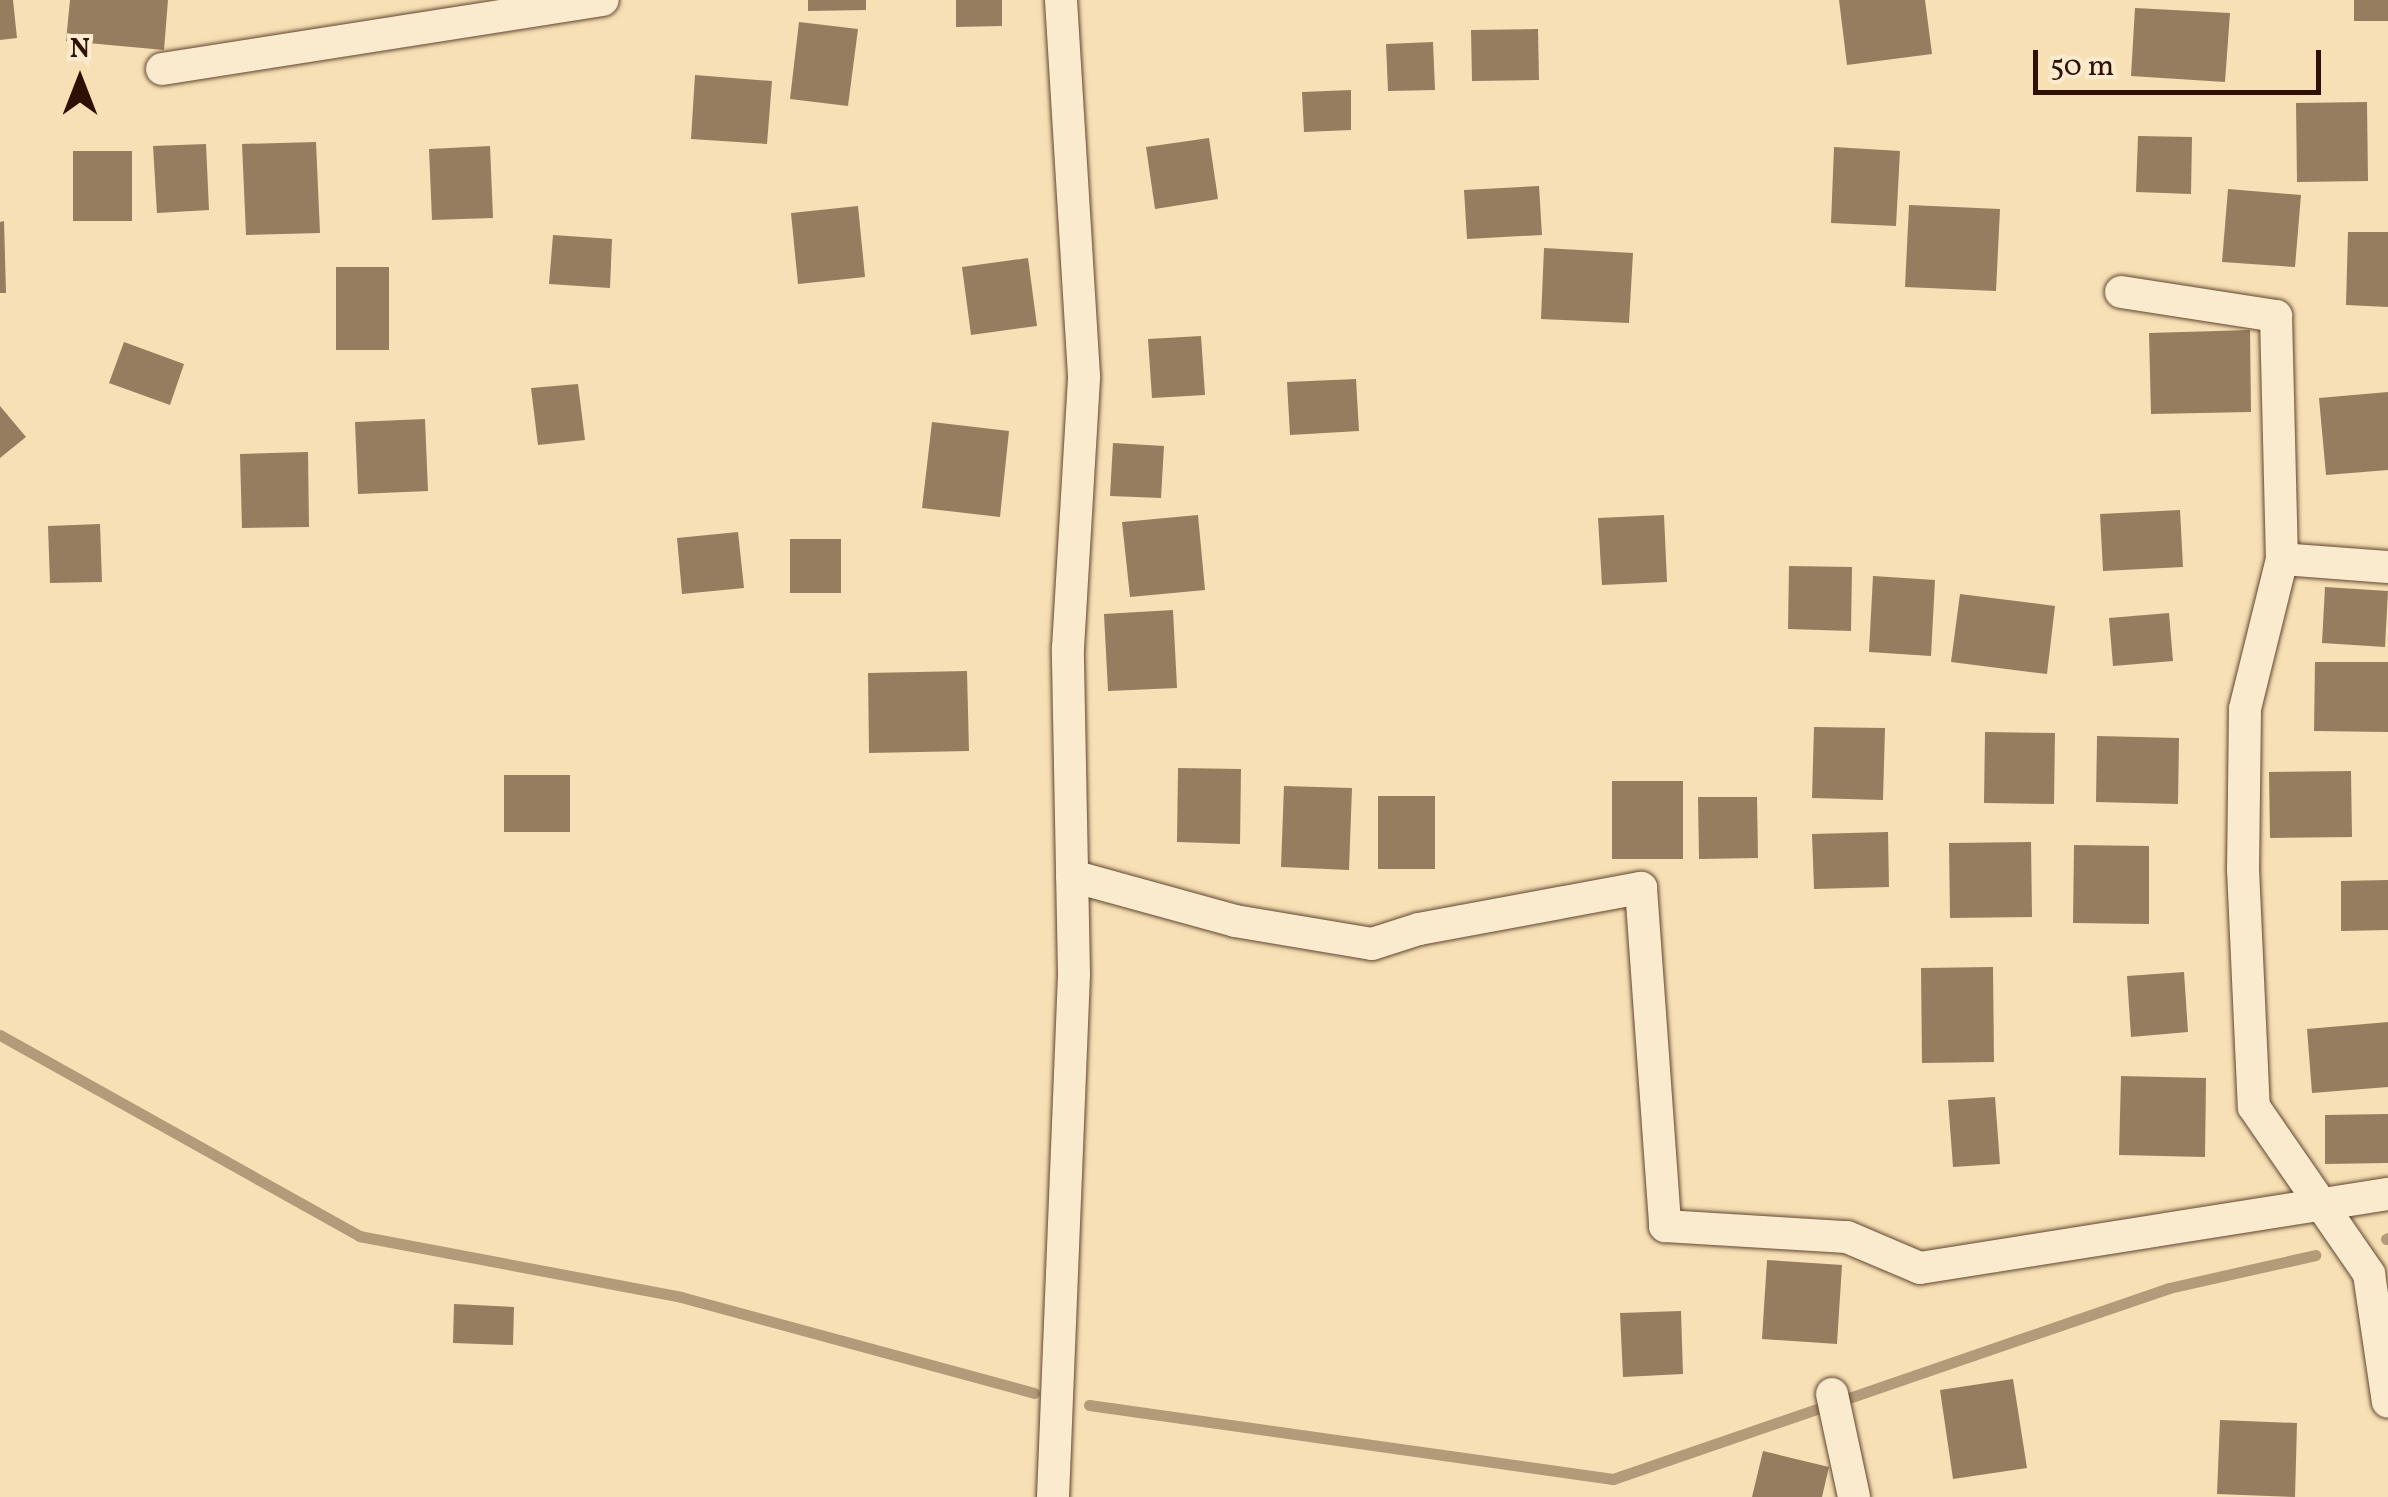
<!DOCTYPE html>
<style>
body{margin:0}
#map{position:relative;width:2388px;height:1497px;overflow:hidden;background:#f7e0b5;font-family:Vollkorn,serif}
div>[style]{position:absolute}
.stream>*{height:11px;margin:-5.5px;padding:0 5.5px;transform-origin:5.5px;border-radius:5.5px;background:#b39a78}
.building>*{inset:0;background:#977d5f}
.roads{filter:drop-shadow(0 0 2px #60452f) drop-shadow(0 0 2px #60452f)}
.street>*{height:32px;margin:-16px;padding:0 16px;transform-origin:16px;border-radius:16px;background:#faebcf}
span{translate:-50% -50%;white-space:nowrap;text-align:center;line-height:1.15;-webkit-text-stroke:8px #faebcf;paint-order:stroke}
.north{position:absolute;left:30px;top:30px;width:100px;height:100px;-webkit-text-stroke:8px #faebcf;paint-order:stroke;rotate:0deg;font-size:28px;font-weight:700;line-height:40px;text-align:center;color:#2e1102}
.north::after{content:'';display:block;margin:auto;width:35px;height:45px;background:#2e1102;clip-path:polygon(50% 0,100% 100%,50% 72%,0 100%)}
.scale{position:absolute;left:2033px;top:50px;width:288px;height:45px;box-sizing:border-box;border:5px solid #2e1102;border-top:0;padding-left:12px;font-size:30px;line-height:35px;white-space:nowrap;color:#2e1102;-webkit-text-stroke:8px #faebcf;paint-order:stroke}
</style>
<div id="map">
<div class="stream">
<i style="left:0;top:1035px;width:411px;rotate:29.2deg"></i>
<i style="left:359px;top:1236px;width:328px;rotate:10.7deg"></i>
<i style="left:681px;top:1297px;width:366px;rotate:15.2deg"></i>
<i style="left:2386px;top:1239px;width:2px;rotate:-27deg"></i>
<i style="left:1089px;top:1405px;width:529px;rotate:8.04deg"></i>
<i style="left:1613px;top:1479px;width:588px;rotate:-18.96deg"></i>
<i style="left:2169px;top:1288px;width:150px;rotate:-12.7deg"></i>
</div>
<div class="building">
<i style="clip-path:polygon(0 0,13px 0,17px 38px,0 40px)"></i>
<i style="clip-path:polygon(70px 0,168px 0,164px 50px,66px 41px)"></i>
<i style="clip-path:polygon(808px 0,866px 0,866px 10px,808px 11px)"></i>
<i style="clip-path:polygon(956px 0,1002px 0,1002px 26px,956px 27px)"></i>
<i style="clip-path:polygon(1839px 0,1925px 0,1932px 54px,1847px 65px)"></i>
<i style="clip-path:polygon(2354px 0,2388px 0,2388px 21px,2354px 21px)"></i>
<i style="clip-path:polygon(2135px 8px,2230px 13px,2225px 82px,2131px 76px)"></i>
<i style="clip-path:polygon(799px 22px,858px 29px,848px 106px,790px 99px)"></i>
<i style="clip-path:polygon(1538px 29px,1539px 80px,1472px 81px,1471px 30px)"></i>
<i style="clip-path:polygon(1433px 42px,1435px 90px,1388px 91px,1386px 44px)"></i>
<i style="clip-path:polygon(695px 75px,772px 81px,767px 144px,691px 139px)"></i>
<i style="clip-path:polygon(1351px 90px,1351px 130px,1304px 132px,1302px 92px)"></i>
<i style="clip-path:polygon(2367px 102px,2368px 181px,2297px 182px,2296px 103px)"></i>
<i style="clip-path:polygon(2138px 136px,2192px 137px,2191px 194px,2136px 192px)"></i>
<i style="clip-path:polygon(1209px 138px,1218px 199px,1155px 209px,1146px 147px)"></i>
<i style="clip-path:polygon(316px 142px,320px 233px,246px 235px,242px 144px)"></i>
<i style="clip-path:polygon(206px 144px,209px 210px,157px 213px,153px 146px)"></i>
<i style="clip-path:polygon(490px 146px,493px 218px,432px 220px,429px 149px)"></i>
<i style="clip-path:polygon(1834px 147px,1900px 151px,1896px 226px,1831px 223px)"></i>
<i style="clip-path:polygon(73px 151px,132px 151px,132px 221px,73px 221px)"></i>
<i style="clip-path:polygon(1539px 186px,1542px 235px,1467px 239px,1464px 190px)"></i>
<i style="clip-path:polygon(2228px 189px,2301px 195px,2295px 267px,2222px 262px)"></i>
<i style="clip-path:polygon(1909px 205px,2000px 209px,1996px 291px,1905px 287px)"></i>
<i style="clip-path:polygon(858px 206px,865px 277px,798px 284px,791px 213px)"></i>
<i style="clip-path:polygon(4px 221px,6px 293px,0 293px,0 222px)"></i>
<i style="clip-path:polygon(2348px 232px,2388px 232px,2388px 307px,2346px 305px)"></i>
<i style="clip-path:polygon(553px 235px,612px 239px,610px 288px,549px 284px)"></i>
<i style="clip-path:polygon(1544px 248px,1633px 253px,1629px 323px,1541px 319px)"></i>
<i style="clip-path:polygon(1028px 258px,1037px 326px,971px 335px,962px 267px)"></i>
<i style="clip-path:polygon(336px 267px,389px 267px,389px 350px,336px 350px)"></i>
<i style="clip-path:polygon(2250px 330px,2251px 412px,2151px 414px,2149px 333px)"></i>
<i style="clip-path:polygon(1201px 336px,1205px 395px,1152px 398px,1148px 339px)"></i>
<i style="clip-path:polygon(124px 342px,184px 364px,170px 405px,109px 383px)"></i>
<i style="clip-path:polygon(1356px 379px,1359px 431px,1290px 435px,1287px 382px)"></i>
<i style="clip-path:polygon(578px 384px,585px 440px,538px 445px,531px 388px)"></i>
<i style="clip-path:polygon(2388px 392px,2388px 470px,2326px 475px,2319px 398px)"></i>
<i style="clip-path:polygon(0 406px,26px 437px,0 458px)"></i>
<i style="clip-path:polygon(425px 419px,428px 491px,358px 494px,355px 422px)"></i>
<i style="clip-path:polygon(932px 422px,1009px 431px,1000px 517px,922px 508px)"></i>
<i style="clip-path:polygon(1113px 443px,1164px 446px,1161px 498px,1110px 496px)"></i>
<i style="clip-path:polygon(308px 452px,309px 527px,242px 528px,240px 454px)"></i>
<i style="clip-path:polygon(2180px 510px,2183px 567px,2103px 571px,2100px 514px)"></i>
<i style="clip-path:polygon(1198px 515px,1205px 590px,1130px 597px,1122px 522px)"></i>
<i style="clip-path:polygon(1664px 515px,1667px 582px,1602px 585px,1598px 518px)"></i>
<i style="clip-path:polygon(100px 524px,102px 582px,50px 583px,48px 526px)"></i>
<i style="clip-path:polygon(738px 532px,744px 588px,682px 594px,677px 538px)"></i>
<i style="clip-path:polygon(790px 539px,841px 539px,841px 593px,790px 593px)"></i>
<i style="clip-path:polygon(1789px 566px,1852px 567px,1851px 631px,1788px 629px)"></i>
<i style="clip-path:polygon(1873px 576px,1935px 580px,1931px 656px,1869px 652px)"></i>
<i style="clip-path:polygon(2325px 587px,2388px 591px,2385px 647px,2322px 643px)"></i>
<i style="clip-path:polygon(1960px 594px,2055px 606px,2047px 674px,1951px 662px)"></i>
<i style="clip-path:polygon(1173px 610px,1177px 688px,1108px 691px,1104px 614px)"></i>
<i style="clip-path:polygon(2169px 613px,2173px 661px,2113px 666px,2109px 618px)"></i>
<i style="clip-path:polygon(2315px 662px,2388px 662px,2388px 732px,2314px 731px)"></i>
<i style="clip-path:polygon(967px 671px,969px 751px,869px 753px,868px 673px)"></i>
<i style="clip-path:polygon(1814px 727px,1885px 728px,1883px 800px,1812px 798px)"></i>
<i style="clip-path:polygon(1985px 732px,2055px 733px,2054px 804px,1984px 803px)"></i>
<i style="clip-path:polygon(2097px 736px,2179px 738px,2178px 804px,2096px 802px)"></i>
<i style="clip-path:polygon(1178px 768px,1241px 769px,1240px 844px,1177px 842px)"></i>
<i style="clip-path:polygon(2351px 771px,2352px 837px,2270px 838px,2269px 772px)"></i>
<i style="clip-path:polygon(504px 775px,570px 775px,570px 832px,504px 832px)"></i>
<i style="clip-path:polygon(1612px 781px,1683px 781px,1683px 859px,1612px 859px)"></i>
<i style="clip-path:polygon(1284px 786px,1352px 788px,1349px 870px,1281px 867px)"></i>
<i style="clip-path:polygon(1378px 796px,1435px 796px,1435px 869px,1378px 869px)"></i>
<i style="clip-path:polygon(1698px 797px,1757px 797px,1758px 858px,1699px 859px)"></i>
<i style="clip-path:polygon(1888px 832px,1889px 887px,1814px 889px,1812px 834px)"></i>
<i style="clip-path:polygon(2031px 842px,2032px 917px,1950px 918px,1949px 843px)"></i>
<i style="clip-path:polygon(2074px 845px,2149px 846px,2149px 924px,2073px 923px)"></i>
<i style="clip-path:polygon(2388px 880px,2388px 930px,2341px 931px,2341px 881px)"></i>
<i style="clip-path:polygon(1993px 967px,1994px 1062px,1922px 1063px,1921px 968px)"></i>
<i style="clip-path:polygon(2184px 972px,2188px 1032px,2131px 1037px,2127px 976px)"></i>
<i style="clip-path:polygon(2388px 1022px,2388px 1087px,2312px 1093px,2307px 1029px)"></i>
<i style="clip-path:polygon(2121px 1076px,2206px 1078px,2205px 1157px,2119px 1155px)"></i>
<i style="clip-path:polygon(1995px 1097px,2000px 1164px,1953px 1167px,1948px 1100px)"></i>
<i style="clip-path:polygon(2388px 1114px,2388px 1163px,2325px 1164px,2325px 1115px)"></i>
<i style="clip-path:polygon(1767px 1260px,1842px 1265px,1837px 1344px,1762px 1339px)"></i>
<i style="clip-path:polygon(454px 1304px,514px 1307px,513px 1345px,453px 1343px)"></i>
<i style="clip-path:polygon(1681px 1311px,1683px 1374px,1623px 1377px,1620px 1313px)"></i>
<i style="clip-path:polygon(2013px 1379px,2027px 1468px,1953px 1479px,1940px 1390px)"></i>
<i style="clip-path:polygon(2220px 1420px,2297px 1423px,2295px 1497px,2217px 1494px)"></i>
<i style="clip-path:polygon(1763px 1451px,1829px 1467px,1822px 1497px,1752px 1497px)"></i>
</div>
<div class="roads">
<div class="street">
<i style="left:162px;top:69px;width:446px;rotate:-8.9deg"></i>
<i style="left:2121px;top:292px;width:157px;rotate:8.8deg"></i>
<i style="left:2276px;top:316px;width:243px;rotate:88.6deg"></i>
<i style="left:2388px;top:567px;width:106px;rotate:-175.7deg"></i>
<i style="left:2282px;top:559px;width:154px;rotate:103.9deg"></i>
<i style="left:2245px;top:709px;width:160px;rotate:90.7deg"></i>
<i style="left:2243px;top:869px;width:238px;rotate:87.4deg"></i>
<i style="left:2254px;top:1107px;width:203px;rotate:55.4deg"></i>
<i style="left:2369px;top:1274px;width:129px;rotate:81.6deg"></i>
<i style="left:1072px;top:876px;width:169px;rotate:15.4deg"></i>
<i style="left:1235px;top:921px;width:139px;rotate:9.5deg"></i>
<i style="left:1372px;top:944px;width:49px;rotate:-17.7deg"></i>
<i style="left:1419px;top:929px;width:226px;rotate:-10.5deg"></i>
<i style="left:1641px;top:888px;width:339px;rotate:85.9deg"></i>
<i style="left:1665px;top:1226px;width:182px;rotate:3.5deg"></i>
<i style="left:1847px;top:1237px;width:79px;rotate:23deg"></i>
<i style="left:1920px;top:1268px;width:474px;rotate:-9deg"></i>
<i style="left:1832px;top:1394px;width:105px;rotate:77.9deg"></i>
<i style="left:1053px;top:1497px;width:523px;rotate:-87.7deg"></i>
<i style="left:1074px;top:974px;width:326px;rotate:-91.1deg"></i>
<i style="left:1068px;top:648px;width:272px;rotate:-86.6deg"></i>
<i style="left:1084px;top:376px;width:377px;rotate:-93.5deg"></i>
</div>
</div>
<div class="north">N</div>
<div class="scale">50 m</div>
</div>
